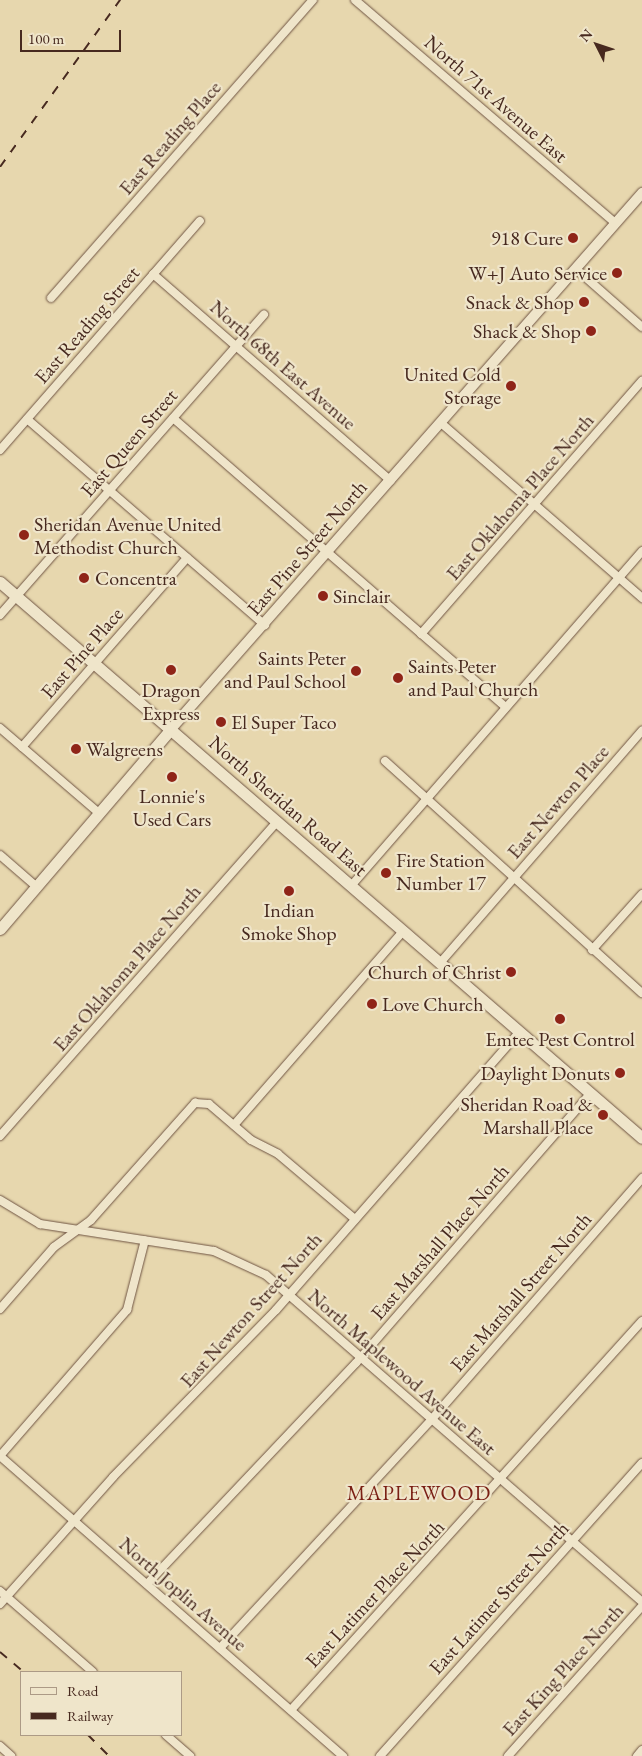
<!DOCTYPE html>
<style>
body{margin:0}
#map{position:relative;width:642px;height:1756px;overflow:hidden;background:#e7d7ae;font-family:"EB Garamond",serif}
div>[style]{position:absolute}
.roads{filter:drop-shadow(0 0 1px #6f5443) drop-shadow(0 0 1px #6f5443)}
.minor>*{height:8px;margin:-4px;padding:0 4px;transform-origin:4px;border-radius:4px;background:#efe5ca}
.tertiary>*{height:10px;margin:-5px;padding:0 5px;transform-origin:5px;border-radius:5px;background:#efe5ca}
.secondary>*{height:11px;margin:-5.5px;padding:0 5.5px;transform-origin:5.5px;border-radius:5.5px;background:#efe5ca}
.rail>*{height:2px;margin-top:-1px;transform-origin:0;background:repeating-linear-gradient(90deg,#47291f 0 9px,transparent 0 18px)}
.dots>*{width:14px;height:14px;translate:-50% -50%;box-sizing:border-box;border:2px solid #efe5ca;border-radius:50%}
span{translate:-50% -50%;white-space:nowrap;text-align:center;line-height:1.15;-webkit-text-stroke:4.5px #efe5ca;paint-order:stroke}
.street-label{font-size:20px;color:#47291f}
.poi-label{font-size:20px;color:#47291f}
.right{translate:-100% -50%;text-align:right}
.left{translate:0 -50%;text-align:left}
.neighbourhood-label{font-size:21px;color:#7a1f14;letter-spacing:1px}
.legend{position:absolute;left:20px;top:1671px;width:162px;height:65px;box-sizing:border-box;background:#efe5ca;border:1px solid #ac9a86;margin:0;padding:6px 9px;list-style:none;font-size:15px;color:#47291f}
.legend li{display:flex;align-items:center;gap:10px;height:25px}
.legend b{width:25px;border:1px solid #ac9a86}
.north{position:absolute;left:572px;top:20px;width:50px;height:50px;-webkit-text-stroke:4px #efe5ca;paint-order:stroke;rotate:311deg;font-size:14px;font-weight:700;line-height:20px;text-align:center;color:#47291f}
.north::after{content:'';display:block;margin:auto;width:18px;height:22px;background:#47291f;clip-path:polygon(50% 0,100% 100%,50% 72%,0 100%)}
.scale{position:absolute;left:20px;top:30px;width:101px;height:22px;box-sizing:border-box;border:2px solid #47291f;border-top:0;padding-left:6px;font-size:15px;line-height:18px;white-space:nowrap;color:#47291f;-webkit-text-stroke:4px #efe5ca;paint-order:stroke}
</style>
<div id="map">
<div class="roads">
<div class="minor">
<i style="left:355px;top:0;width:343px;rotate:40.6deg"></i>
<i style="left:576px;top:269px;width:88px;rotate:41.3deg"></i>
<i style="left:153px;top:274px;width:315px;rotate:41deg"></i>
<i style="left:51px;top:298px;width:397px;rotate:-48.7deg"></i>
<i style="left:173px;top:418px;width:441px;rotate:41deg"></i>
<i style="left:27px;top:419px;width:315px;rotate:40.9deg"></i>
<i style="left:441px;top:423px;width:267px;rotate:41deg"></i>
<i style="left:0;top:450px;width:304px;rotate:-48.9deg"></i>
<i style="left:0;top:615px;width:400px;rotate:-48.7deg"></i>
<i style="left:421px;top:634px;width:336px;rotate:-48.9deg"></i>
<i style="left:0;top:728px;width:132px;rotate:40.7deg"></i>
<i style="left:22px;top:747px;width:251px;rotate:-48.9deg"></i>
<i style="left:385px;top:761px;width:346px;rotate:42.1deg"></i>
<i style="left:0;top:855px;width:49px;rotate:40.9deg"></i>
<i style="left:351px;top:886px;width:444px;rotate:-49deg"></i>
<i style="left:592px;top:950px;width:75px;rotate:-48.2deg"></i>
<i style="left:440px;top:963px;width:308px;rotate:-49deg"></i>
<i style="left:234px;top:1125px;width:257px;rotate:-48.9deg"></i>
<i style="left:0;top:1136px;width:419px;rotate:-48.6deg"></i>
<i style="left:0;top:1200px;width:47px;rotate:31deg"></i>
<i style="left:40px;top:1224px;width:176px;rotate:8.8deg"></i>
<i style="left:214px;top:1251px;width:57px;rotate:24.8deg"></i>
<i style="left:266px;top:1275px;width:498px;rotate:41deg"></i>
<i style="left:0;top:1309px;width:82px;rotate:-48.9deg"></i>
<i style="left:54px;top:1247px;width:46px;rotate:-36.1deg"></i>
<i style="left:91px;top:1220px;width:157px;rotate:-48.4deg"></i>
<i style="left:195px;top:1103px;width:14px;rotate:4deg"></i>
<i style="left:209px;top:1104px;width:55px;rotate:40.6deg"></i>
<i style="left:251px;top:1140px;width:30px;rotate:27deg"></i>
<i style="left:278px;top:1154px;width:101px;rotate:40.2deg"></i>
<i style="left:0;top:1456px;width:456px;rotate:41.2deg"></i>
<i style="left:0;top:1456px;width:194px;rotate:-49deg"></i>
<i style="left:127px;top:1310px;width:72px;rotate:-75.6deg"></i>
<i style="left:147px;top:1584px;width:304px;rotate:-46.6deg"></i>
<i style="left:356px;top:1363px;width:357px;rotate:-49deg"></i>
<i style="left:0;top:1591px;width:123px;rotate:41.1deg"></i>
<i style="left:0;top:1604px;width:170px;rotate:-48.3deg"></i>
<i style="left:113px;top:1477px;width:233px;rotate:-45.7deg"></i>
<i style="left:276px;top:1310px;width:369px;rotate:-48.8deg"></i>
<i style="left:220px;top:1648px;width:312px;rotate:-47.2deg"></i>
<i style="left:432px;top:1419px;width:320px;rotate:-48.9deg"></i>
<i style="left:291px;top:1710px;width:524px;rotate:-47.94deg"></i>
<i style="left:166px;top:1735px;width:32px;rotate:41deg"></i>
<i style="left:0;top:1746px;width:15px;rotate:42deg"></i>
<i style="left:380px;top:1756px;width:393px;rotate:-48.2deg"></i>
<i style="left:508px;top:1756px;width:201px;rotate:-48.2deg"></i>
<i style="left:637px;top:1756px;width:8px;rotate:-50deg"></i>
</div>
<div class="tertiary">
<i style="left:171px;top:729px;width:714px;rotate:-48.69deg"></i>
</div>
<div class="secondary">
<i style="left:0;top:582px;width:849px;rotate:40.89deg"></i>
<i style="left:0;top:929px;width:263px;rotate:-49.5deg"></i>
</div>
</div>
<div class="rail">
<i style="left:0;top:167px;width:206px;rotate:-54.3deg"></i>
<i style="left:0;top:1652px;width:31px;rotate:40deg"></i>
<i style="left:88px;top:1735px;width:30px;rotate:45deg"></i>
</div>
<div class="dots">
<i style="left:573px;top:238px;background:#8f2418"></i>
<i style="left:617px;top:273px;background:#8f2418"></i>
<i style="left:584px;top:302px;background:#8f2418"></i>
<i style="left:591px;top:331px;background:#8f2418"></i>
<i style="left:511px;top:386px;background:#8f2418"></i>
<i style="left:24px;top:535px;background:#8f2418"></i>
<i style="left:84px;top:578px;background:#8f2418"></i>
<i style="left:323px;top:596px;background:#8f2418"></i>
<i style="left:171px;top:670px;background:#8f2418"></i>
<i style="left:356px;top:671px;background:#8f2418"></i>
<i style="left:398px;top:678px;background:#8f2418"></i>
<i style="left:221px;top:722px;background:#8f2418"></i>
<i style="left:76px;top:749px;background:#8f2418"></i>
<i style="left:172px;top:777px;background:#8f2418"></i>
<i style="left:386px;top:873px;background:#8f2418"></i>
<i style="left:289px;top:891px;background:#8f2418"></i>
<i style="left:511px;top:972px;background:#8f2418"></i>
<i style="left:372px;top:1004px;background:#8f2418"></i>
<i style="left:560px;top:1019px;background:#8f2418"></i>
<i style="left:620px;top:1073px;background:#8f2418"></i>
<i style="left:603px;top:1115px;background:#8f2418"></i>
</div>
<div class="street-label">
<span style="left:496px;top:99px;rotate:41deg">North 71st Avenue East</span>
<span style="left:170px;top:138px;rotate:-49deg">East Reading Place</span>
<span style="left:87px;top:325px;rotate:-49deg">East Reading Street</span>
<span style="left:283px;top:365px;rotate:41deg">North 68th East Avenue</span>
<span style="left:129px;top:443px;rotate:-49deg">East Queen Street</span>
<span style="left:520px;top:497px;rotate:-49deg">East Oklahoma Place North</span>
<span style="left:307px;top:548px;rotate:-49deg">East Pine Street North</span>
<span style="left:82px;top:653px;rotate:-49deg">East Pine Place</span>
<span style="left:558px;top:802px;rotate:-49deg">East Newton Place</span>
<span style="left:288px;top:806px;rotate:41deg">North Sheridan Road East</span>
<span style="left:127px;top:968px;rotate:-49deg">East Oklahoma Place North</span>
<span style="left:440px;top:1242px;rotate:-49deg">East Marshall Place North</span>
<span style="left:521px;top:1292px;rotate:-49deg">East Marshall Street North</span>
<span style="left:251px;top:1310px;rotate:-48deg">East Newton Street North</span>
<span style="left:402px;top:1372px;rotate:41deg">North Maplewood Avenue East</span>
<span style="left:183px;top:1594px;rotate:41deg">North Joplin Avenue</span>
<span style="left:375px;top:1594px;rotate:-47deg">East Latimer Place North</span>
<span style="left:499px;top:1598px;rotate:-48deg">East Latimer Street North</span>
<span style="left:563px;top:1670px;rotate:-48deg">East King Place North</span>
</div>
<div class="poi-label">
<span class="right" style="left:563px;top:238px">918 Cure</span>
<span class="right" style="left:607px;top:273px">W+J Auto Service</span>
<span class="right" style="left:574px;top:302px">Snack &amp; Shop</span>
<span class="right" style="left:581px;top:331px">Shack &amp; Shop</span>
<span class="right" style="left:501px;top:386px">United Cold<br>Storage</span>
<span class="left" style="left:34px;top:536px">Sheridan Avenue United<br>Methodist Church</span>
<span class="left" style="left:95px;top:578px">Concentra</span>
<span class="left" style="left:333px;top:596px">Sinclair</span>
<span class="right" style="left:346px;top:670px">Saints Peter<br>and Paul School</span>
<span class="left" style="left:408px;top:678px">Saints Peter<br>and Paul Church</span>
<span style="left:171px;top:702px">Dragon<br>Express</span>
<span class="left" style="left:231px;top:722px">El Super Taco</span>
<span class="left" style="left:86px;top:749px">Walgreens</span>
<span style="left:172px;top:808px">Lonnie's<br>Used Cars</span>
<span class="left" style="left:396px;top:872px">Fire Station<br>Number 17</span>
<span style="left:289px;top:922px">Indian<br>Smoke Shop</span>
<span class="right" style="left:501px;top:972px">Church of Christ</span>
<span class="left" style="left:382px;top:1004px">Love Church</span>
<span style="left:560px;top:1039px">Emtec Pest Control</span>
<span class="right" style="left:610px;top:1073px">Daylight Donuts</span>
<span class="right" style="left:593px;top:1116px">Sheridan Road &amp;<br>Marshall Place</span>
</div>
<div class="neighbourhood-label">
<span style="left:419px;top:1493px">MAPLEWOOD</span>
</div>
<ul class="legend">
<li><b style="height:6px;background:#efe5ca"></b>Road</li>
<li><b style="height:6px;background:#47291f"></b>Railway</li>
</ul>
<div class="north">N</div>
<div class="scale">100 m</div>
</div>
